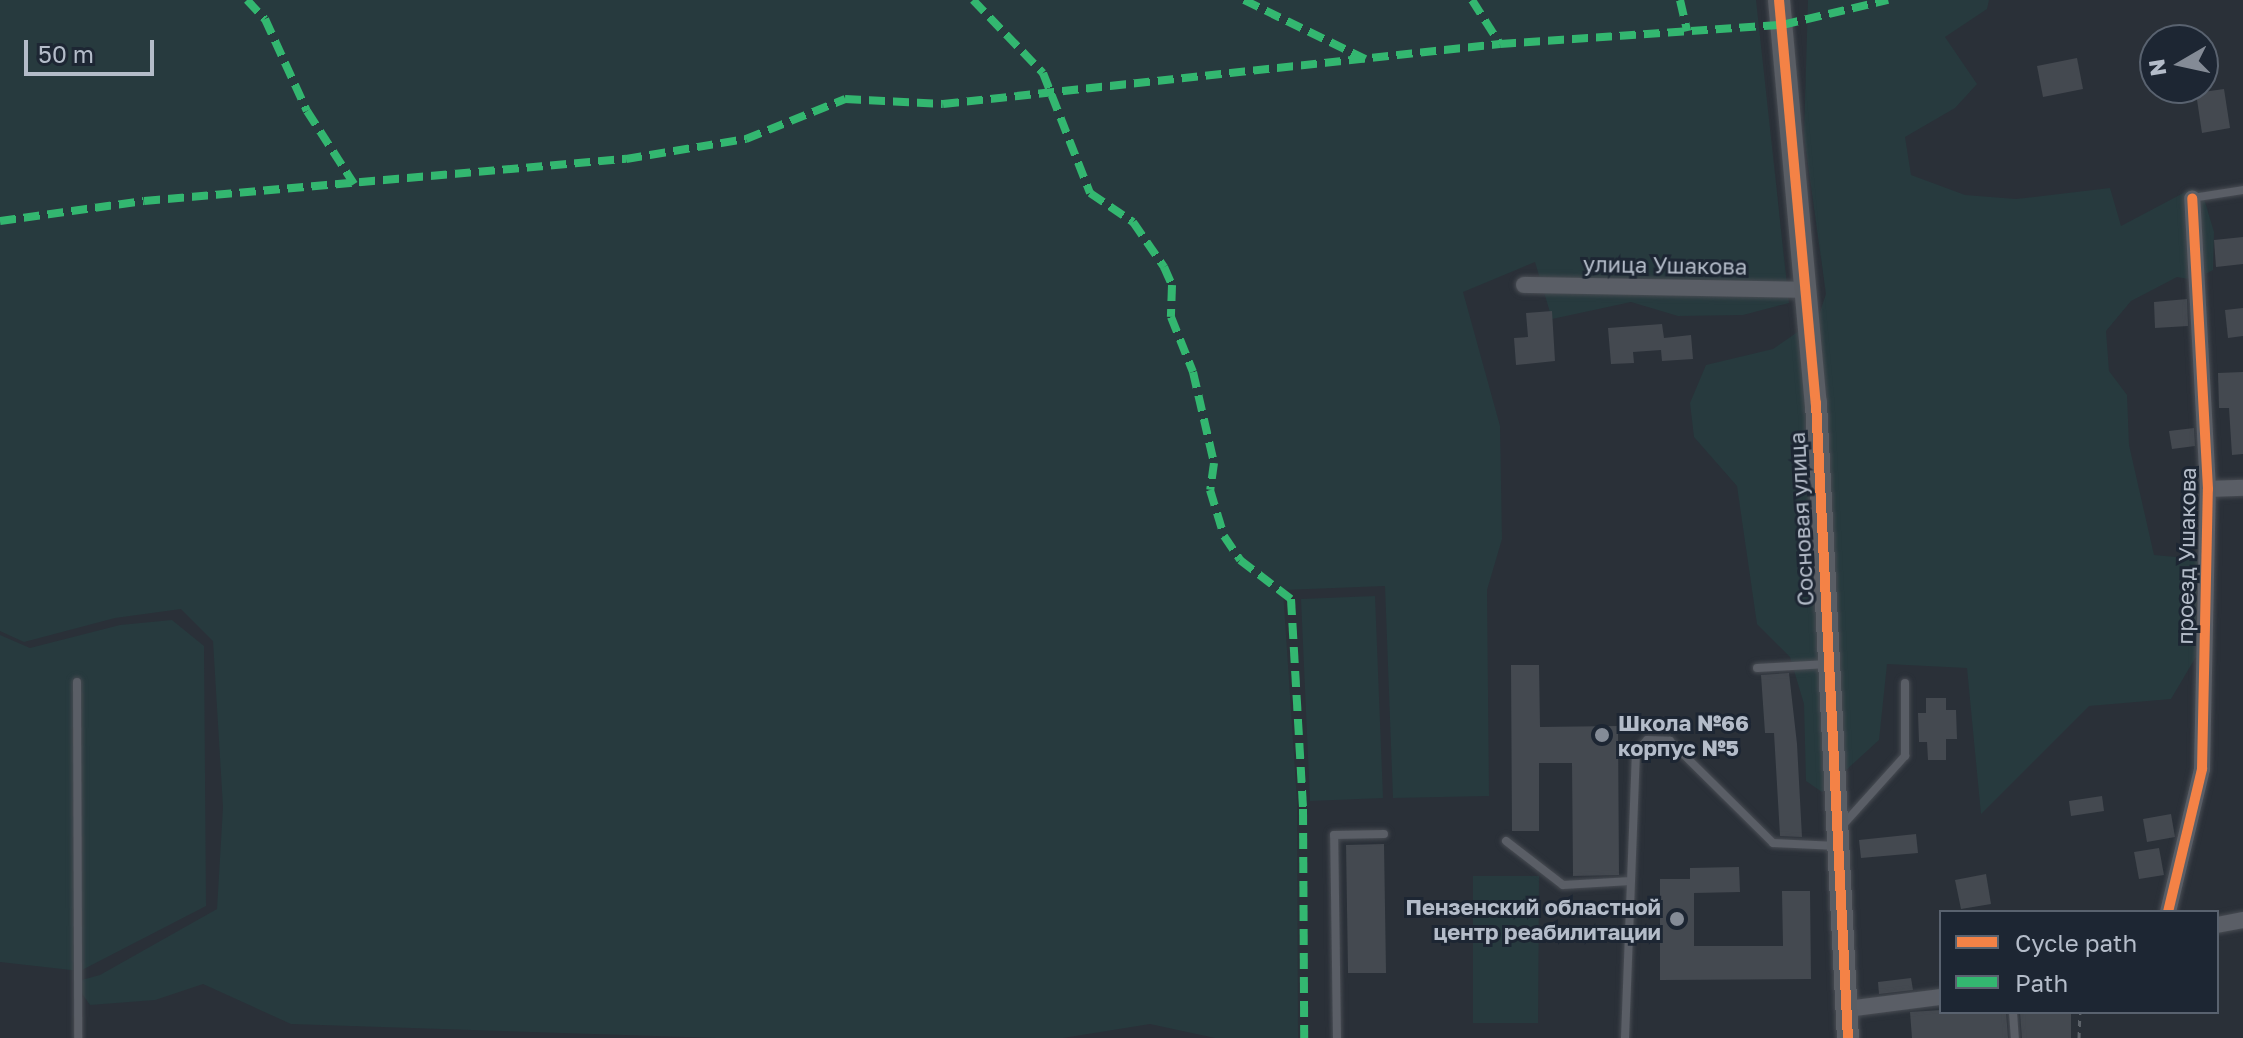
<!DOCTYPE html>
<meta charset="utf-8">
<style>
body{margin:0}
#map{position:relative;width:2243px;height:1038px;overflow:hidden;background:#2a3038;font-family:"Golos Text",sans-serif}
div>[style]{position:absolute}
.green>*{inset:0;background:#273a3e}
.building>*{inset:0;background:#444950}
.path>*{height:3px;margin-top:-1.5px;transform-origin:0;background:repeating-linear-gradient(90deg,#5d636a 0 6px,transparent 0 12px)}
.roads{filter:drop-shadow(0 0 2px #484c53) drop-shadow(0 0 2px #484c53)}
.lane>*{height:8px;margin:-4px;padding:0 4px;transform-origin:4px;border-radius:4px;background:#5a5e66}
.street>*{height:16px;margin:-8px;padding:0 8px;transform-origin:8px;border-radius:8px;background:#5a5e66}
.secondary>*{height:22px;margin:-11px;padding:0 11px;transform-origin:11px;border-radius:11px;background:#595d64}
.quiet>*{height:8px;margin-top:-4px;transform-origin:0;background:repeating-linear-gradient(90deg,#33b770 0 16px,transparent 0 24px)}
.cycleway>*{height:10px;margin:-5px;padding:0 5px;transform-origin:5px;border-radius:5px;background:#f48246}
.dots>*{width:22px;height:22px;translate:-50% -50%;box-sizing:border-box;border:4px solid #1d2633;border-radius:50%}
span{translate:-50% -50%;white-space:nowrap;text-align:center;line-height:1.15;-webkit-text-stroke:6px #1d2633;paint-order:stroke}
.street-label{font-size:22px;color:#b4bcc9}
.poi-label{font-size:22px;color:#b4bcc9;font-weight:700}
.left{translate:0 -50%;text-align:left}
.right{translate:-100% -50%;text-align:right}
.legend{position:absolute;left:1939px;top:910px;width:280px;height:104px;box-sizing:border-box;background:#1d2633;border:2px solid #59626f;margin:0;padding:10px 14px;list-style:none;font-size:24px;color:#b4bcc9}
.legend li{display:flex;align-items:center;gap:16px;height:40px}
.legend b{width:40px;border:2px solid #59626f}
.north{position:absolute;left:2139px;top:24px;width:80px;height:80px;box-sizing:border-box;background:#1d2633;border:2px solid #59626f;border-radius:50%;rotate:261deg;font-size:22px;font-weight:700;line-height:32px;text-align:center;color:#b4bcc9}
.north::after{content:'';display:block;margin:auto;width:28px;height:36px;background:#848b96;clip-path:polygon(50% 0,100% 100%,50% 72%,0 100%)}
.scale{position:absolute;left:24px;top:40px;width:130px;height:36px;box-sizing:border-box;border:4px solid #b4bcc9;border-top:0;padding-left:10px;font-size:24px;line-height:28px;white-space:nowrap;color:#b4bcc9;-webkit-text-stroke:6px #1d2633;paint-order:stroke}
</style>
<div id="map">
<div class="green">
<i style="clip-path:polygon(0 0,1756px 0,1789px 303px,1743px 315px,1678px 316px,1631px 302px,1552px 319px,1535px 262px,1463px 292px,1500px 426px,1502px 539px,1487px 590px,1489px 796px,1393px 798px,1385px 586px,1283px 590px,1297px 801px,1298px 1038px,1215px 1038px,1150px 1024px,1063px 1038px,717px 1038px,291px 1024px,203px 984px,155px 1000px,90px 1005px,74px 982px,100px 975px,217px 909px,223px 807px,213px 641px,181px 609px,115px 618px,24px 642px,0 631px)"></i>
<i style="clip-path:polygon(1808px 0,1989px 0,1987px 9px,1945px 37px,1977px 84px,1955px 108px,1905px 137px,1911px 175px,1965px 195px,2016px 199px,2110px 188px,2121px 226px,2191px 189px,2202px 192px,2214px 232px,2213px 270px,2194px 280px,2177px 277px,2131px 301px,2106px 331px,2109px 371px,2127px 395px,2129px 445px,2154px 555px,2198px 559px,2197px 655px,2171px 699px,2089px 706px,1981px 814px,1967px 668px,1887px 664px,1879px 740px,1822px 792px,1806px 781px,1804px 704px,1790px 657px,1757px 624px,1737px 486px,1694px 437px,1690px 403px,1706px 365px,1773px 349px,1818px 318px,1826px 294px,1804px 136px)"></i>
<i style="clip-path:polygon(1375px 596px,1383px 798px,1310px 801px,1301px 599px)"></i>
<i style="clip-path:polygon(172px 620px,204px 646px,206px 906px,80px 971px,0 962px,0 635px,30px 648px,120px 625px)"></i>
<i style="clip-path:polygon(1473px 876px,1539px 876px,1538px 1023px,1473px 1023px)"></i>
</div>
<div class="building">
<i style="clip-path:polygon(2077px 58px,2083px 89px,2043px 97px,2037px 66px)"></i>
<i style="clip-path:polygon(2224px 89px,2230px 128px,2202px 133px,2196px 93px)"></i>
<i style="clip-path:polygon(2243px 237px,2243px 264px,2216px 267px,2214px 240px)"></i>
<i style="clip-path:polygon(2187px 299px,2188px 326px,2155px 328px,2154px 302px)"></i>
<i style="clip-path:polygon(2243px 308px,2243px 336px,2228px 338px,2225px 310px)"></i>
<i style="clip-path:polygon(1552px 311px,1555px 361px,1516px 365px,1514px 338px,1528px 337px,1526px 313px)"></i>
<i style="clip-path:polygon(1662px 324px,1664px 338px,1691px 335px,1693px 359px,1662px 361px,1661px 350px,1633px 352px,1634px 363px,1611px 364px,1608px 328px)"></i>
<i style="clip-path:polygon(2243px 372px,2243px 454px,2232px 455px,2229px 408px,2219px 408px,2218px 373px)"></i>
<i style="clip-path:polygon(2194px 428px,2195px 446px,2172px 449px,2169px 431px)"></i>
<i style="clip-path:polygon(1511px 665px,1539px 665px,1540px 727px,1618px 726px,1619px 875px,1573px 876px,1572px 763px,1539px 763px,1539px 831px,1512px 831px)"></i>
<i style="clip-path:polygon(1789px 673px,1797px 744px,1802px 837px,1780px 836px,1774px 733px,1765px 733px,1761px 675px)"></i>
<i style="clip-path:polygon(1926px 698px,1946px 698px,1946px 710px,1956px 710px,1957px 739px,1946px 739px,1946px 760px,1928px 760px,1927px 742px,1919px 742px,1918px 713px,1926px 713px)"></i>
<i style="clip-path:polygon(2102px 796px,2104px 811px,2071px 816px,2069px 801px)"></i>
<i style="clip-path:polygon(2171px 814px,2175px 837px,2147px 842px,2143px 819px)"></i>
<i style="clip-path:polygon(1916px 834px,1918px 853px,1861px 858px,1859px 840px)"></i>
<i style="clip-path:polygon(1384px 844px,1386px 973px,1348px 973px,1346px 845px)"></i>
<i style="clip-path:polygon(2159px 848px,2164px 875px,2139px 879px,2134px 852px)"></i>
<i style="clip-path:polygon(1739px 867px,1740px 892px,1694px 893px,1694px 946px,1783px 946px,1782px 891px,1810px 891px,1811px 979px,1660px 980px,1660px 879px,1690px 879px,1690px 868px)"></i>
<i style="clip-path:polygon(1986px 874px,1991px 904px,1961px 909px,1955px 880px)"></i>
<i style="clip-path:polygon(1911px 978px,1913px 990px,1879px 994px,1878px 982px)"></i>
<i style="clip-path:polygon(1941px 1010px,2006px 1012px,2008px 1038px,1912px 1038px,1910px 1012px)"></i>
<i style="clip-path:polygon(2020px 1012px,2071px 1012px,2071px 1038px,2022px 1038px)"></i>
</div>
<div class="path">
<i style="left:2079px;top:1038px;width:26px;rotate:-88deg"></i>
</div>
<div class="roads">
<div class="lane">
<i style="left:2192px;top:198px;width:52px;rotate:-8.9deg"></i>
<i style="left:1757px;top:668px;width:71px;rotate:-3.2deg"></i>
<i style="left:77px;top:682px;width:356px;rotate:89.8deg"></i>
<i style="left:1841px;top:827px;width:96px;rotate:-48deg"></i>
<i style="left:1905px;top:756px;width:73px;rotate:-90deg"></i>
<i style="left:1506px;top:841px;width:72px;rotate:37.7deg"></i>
<i style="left:1563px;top:885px;width:68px;rotate:-3.4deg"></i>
<i style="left:2013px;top:1012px;width:26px;rotate:86deg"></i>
<i style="left:1337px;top:1038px;width:203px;rotate:-90.8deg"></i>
<i style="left:1334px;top:835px;width:50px;rotate:-1.1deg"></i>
<i style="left:1625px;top:1038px;width:286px;rotate:-87.8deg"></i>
<i style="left:1636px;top:752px;width:16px;rotate:-47deg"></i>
<i style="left:1647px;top:740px;width:23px;rotate:2deg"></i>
<i style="left:1670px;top:741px;width:145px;rotate:44.7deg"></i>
<i style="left:1773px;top:843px;width:64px;rotate:2.7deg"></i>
</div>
<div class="street">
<i style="left:1524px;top:285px;width:282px;rotate:1deg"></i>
<i style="left:2208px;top:489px;width:35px;rotate:-2deg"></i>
<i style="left:2168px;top:912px;width:147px;rotate:-76.6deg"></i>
<i style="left:2202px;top:769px;width:280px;rotate:-88.8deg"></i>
<i style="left:2208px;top:489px;width:291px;rotate:-93.1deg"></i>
<i style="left:2217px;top:925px;width:26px;rotate:-11deg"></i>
<i style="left:1847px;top:1009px;width:95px;rotate:-7.3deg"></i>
</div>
<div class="secondary">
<i style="left:1779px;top:0;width:405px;rotate:84.8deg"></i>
<i style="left:1816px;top:403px;width:636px;rotate:87.12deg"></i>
</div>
</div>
<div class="quiet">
<i style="left:247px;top:0;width:26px;rotate:47deg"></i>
<i style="left:265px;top:19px;width:101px;rotate:65.5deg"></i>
<i style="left:307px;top:111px;width:87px;rotate:57.2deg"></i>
<i style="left:973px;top:0;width:101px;rotate:46.2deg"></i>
<i style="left:1043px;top:73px;width:129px;rotate:68.6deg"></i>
<i style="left:1090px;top:193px;width:52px;rotate:34deg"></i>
<i style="left:1133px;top:222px;width:55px;rotate:55.4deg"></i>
<i style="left:1164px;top:267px;width:20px;rotate:66deg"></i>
<i style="left:1172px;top:285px;width:32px;rotate:92deg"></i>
<i style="left:1171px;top:317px;width:59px;rotate:68.2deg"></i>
<i style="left:1193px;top:372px;width:93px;rotate:77deg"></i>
<i style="left:1214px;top:463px;width:27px;rotate:98deg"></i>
<i style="left:1210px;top:490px;width:48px;rotate:73.1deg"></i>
<i style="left:1224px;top:536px;width:29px;rotate:56deg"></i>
<i style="left:1240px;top:560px;width:64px;rotate:37.4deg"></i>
<i style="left:1291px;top:599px;width:210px;rotate:86.7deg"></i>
<i style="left:1303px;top:809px;width:229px;rotate:89.7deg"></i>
<i style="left:1244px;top:0;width:135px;rotate:26deg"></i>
<i style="left:1472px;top:0;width:52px;rotate:57.5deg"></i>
<i style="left:1680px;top:0;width:32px;rotate:77deg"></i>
<i style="left:0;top:221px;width:145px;rotate:-7.9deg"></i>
<i style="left:144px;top:201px;width:484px;rotate:-5deg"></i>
<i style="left:626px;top:159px;width:122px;rotate:-9.5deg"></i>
<i style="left:746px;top:139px;width:107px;rotate:-22deg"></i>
<i style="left:845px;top:99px;width:98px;rotate:2.9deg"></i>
<i style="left:943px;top:104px;width:560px;rotate:-6.15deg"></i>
<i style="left:1500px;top:44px;width:283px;rotate:-3.9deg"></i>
<i style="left:1782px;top:25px;width:109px;rotate:-13.3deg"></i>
</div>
<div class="cycleway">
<i style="left:1779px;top:0;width:405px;rotate:84.8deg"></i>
<i style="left:1816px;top:403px;width:636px;rotate:87.12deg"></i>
<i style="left:2168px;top:912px;width:147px;rotate:-76.6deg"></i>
<i style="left:2202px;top:769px;width:280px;rotate:-88.8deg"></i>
<i style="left:2208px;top:489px;width:291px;rotate:-93.1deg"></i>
</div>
<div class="dots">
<i style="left:1602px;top:735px;background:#848b96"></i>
<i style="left:1677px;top:919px;background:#848b96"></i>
</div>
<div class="street-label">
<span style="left:1665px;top:265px;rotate:1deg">улица Ушакова</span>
<span style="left:1801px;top:519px;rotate:-93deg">Сосновая улица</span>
<span style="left:2186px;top:556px;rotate:-89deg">проезд Ушакова</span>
</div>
<div class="poi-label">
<span class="left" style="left:1618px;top:735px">Школа №66<br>корпус №5</span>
<span class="right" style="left:1661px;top:919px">Пензенский областной<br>центр реабилитации</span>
</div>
<ul class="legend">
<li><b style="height:10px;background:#f48246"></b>Cycle path</li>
<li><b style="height:10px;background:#33b770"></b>Path</li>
</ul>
<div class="north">N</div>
<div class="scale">50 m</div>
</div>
